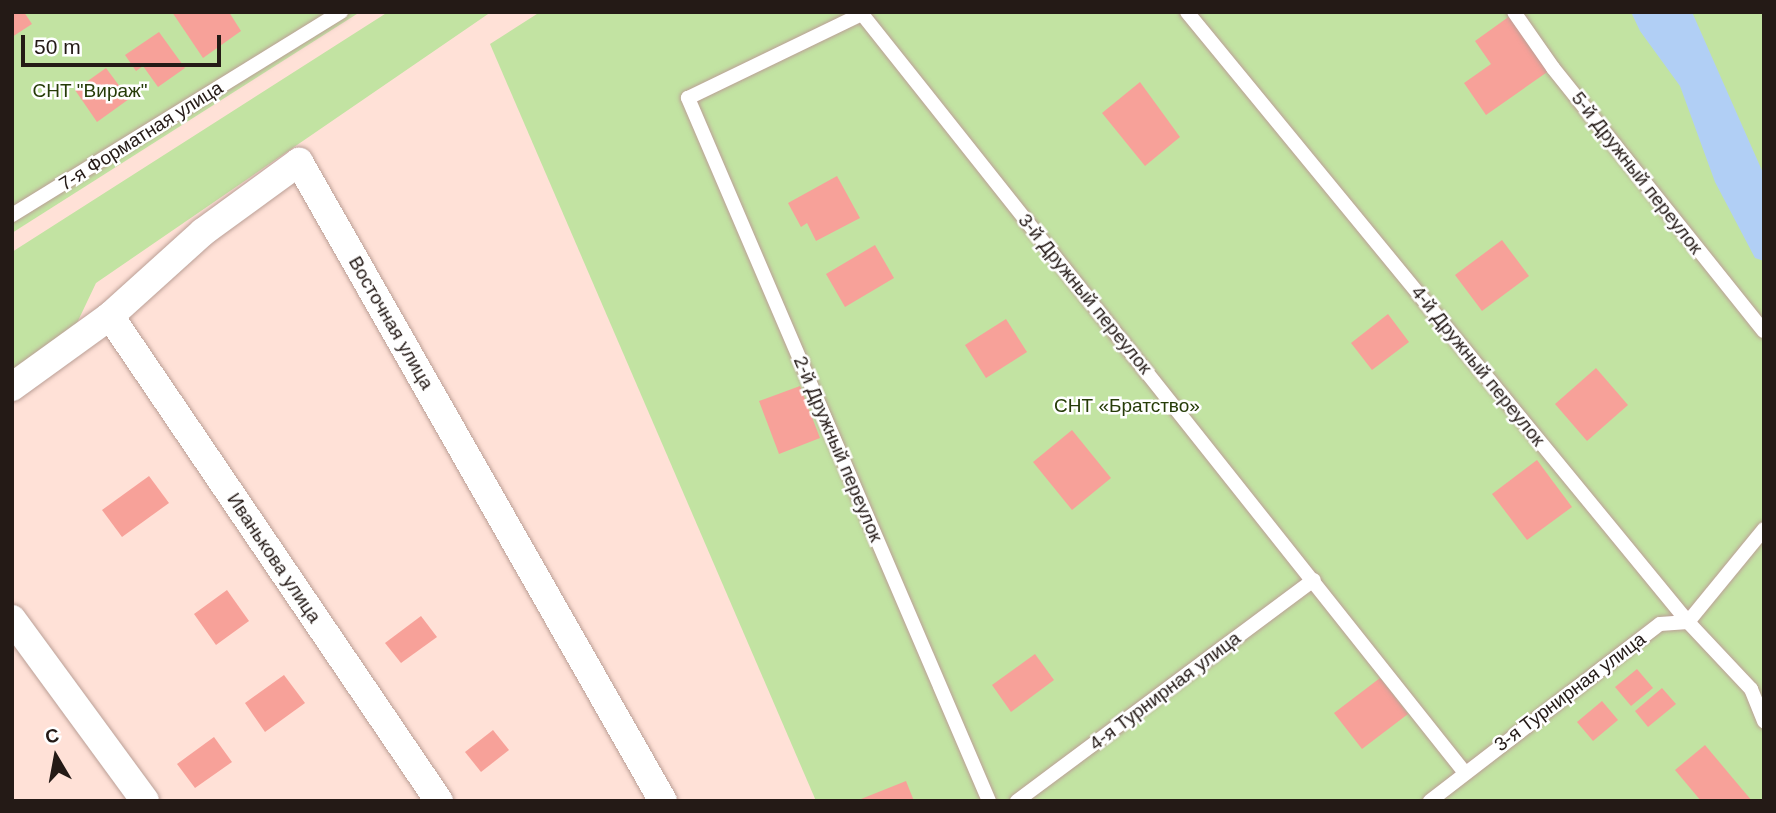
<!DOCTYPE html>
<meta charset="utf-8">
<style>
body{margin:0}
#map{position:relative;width:1776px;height:813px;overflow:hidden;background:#ffe1d7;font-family:Helvetica,sans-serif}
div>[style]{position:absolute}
.green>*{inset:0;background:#c2e3a2}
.water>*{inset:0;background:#b1cff5}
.building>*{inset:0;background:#f7a199}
.roads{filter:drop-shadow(0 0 2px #bb9f96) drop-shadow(0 0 2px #bb9f96)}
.lane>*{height:14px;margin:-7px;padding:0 7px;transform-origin:7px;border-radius:7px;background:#fff}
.street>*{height:28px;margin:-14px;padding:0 14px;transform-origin:14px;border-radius:14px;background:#fff}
span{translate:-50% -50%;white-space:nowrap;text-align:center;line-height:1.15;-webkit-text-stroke:5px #fff;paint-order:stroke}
.park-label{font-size:19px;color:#263c08}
.street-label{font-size:19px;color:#241a16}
.frame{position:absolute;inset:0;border:14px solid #241a16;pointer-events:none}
.north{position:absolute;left:21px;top:722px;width:70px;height:70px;-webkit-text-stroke:5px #fff;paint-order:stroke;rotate:350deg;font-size:19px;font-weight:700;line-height:28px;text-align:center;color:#241a16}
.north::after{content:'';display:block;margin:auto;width:24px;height:32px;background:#241a16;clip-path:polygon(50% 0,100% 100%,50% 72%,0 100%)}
.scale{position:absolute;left:21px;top:35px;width:200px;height:32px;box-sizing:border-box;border:4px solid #241a16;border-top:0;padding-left:9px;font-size:21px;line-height:24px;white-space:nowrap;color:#241a16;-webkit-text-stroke:5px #fff;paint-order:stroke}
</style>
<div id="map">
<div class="green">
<i style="clip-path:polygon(12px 12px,360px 12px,12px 233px)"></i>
<i style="clip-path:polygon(388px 12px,491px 12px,96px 283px,68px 342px,12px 384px,12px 252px)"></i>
<i style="clip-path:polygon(540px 12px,1764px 12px,1764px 801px,816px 801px,490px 44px)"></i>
</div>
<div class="water">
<i style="clip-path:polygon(1631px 12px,1692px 12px,1764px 175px,1764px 261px,1755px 258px,1715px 182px,1680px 86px,1640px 31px)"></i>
</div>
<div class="building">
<i style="clip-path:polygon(12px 12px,24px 12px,32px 24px,12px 37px)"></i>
<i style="clip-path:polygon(172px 12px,229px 12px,241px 31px,203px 58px)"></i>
<i style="clip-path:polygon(1514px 13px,1553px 68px,1486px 115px,1464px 83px,1491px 64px,1475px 41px)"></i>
<i style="clip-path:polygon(159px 32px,185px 68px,158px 87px,143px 66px,136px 71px,125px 55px)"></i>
<i style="clip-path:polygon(106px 68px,129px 99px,97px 122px,75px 90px)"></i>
<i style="clip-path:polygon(1140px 82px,1180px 137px,1145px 166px,1102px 113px)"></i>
<i style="clip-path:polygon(837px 176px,860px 218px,816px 241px,807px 223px,801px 227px,788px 203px)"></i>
<i style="clip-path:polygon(1502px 240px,1529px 276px,1482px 311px,1455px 275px)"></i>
<i style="clip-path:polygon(875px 245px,894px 278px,845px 307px,826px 274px)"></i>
<i style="clip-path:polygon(1388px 314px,1409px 342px,1372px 370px,1351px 343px)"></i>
<i style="clip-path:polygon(1006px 319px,1027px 352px,986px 378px,965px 345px)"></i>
<i style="clip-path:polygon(1596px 368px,1628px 405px,1587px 441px,1555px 404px)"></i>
<i style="clip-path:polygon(800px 386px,820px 438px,779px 454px,759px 401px)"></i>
<i style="clip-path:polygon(1072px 430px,1111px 478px,1072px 510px,1033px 462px)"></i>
<i style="clip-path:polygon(1537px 460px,1572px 507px,1527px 540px,1492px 494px)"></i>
<i style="clip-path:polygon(149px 476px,169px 503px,122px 537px,102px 510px)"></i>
<i style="clip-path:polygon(227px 590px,249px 621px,216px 645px,194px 614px)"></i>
<i style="clip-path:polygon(421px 616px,437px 637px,401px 663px,385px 643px)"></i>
<i style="clip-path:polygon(1035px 654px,1054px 680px,1011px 712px,992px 685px)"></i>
<i style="clip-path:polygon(1637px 669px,1653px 688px,1631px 706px,1615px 687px)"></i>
<i style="clip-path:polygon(284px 675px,305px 703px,265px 732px,245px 703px)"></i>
<i style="clip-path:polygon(1380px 678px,1408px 714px,1362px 749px,1334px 713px)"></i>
<i style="clip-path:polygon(1662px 688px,1676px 704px,1648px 727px,1635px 711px)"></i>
<i style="clip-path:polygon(1602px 701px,1618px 720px,1593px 741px,1577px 722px)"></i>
<i style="clip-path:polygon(493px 730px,509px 750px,481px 772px,465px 752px)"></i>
<i style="clip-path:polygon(214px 737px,232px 762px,195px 788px,177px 764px)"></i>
<i style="clip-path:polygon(1705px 745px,1752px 801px,1701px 801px,1675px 770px)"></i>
<i style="clip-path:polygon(906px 781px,914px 801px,856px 801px)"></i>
</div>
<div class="roads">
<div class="lane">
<i style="left:1187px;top:12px;width:789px;rotate:50.6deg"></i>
<i style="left:1688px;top:622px;width:92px;rotate:46.8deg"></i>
<i style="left:1751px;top:689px;width:35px;rotate:68deg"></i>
<i style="left:1514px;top:12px;width:68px;rotate:55.1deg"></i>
<i style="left:1553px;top:68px;width:337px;rotate:51.3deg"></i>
<i style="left:12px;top:215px;width:387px;rotate:-31.7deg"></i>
<i style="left:989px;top:801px;width:765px;rotate:-113.18deg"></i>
<i style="left:688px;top:98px;width:193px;rotate:-25.8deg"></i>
<i style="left:862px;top:14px;width:969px;rotate:51.53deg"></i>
<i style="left:1017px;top:801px;width:370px;rotate:-36.7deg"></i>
<i style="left:1430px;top:801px;width:290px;rotate:-37.6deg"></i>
<i style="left:1660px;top:624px;width:28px;rotate:-4deg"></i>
<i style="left:1688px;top:622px;width:120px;rotate:-50.7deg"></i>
</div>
<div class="street">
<i style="left:110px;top:316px;width:586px;rotate:55.85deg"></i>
<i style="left:12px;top:387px;width:121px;rotate:-35.9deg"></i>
<i style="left:110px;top:316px;width:125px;rotate:-42.1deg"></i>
<i style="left:203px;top:232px;width:119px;rotate:-36.1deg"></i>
<i style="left:299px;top:162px;width:735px;rotate:60.33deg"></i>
<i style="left:12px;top:619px;width:225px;rotate:53.8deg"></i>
</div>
</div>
<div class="park-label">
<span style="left:90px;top:91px">СНТ "Вираж"</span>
<span style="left:1127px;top:406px">СНТ «Братство»</span>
</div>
<div class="street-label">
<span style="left:141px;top:136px;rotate:-32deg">7-я Форматная улица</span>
<span style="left:1637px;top:173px;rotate:52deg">5-й Дружный переулок</span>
<span style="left:1085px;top:294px;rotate:51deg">3-й Дружный переулок</span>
<span style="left:391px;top:323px;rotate:60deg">Восточная улица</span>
<span style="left:1478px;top:366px;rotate:51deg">4-й Дружный переулок</span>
<span style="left:838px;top:449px;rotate:67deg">2-й Дружный переулок</span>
<span style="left:274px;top:558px;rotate:56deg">Иванькова улица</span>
<span style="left:1165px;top:691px;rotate:-37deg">4-я Турнирная улица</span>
<span style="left:1570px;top:692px;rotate:-37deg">3-я Турнирная улица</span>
</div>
<div class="frame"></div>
<div class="north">С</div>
<div class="scale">50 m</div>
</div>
